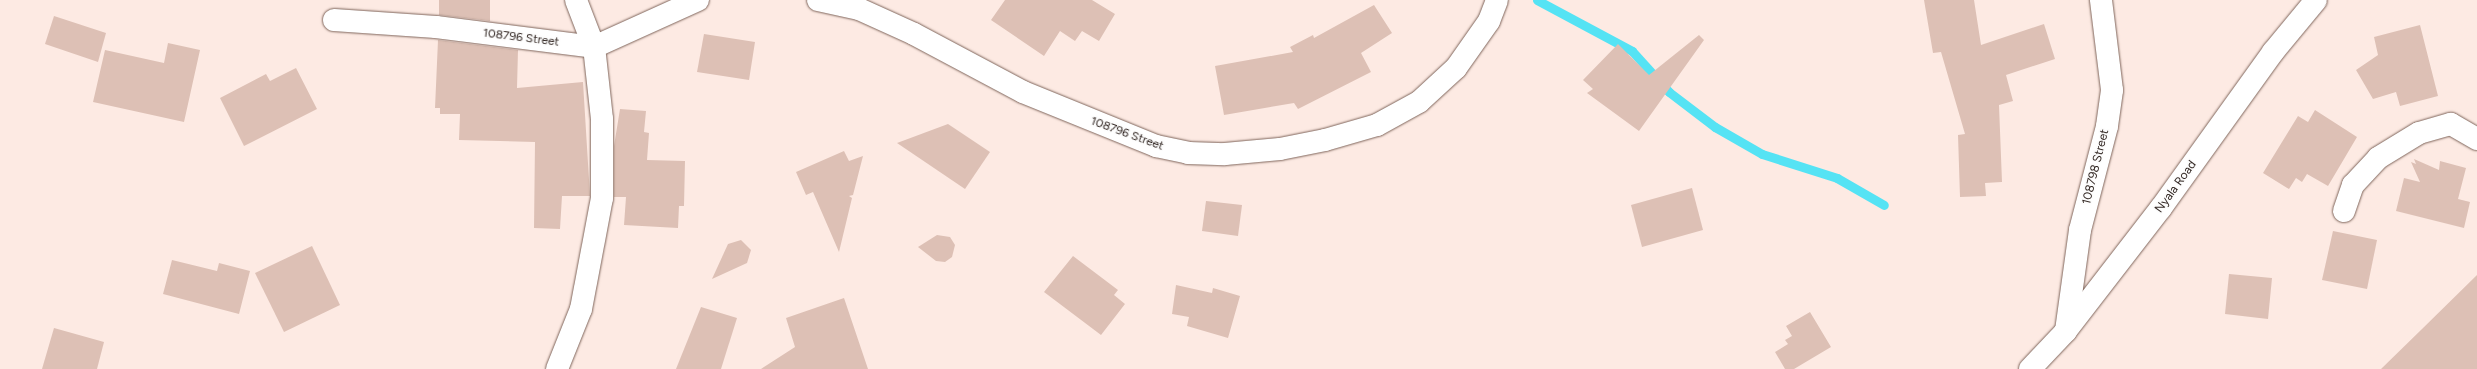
<!DOCTYPE html>
<style>
body{margin:0}
#map{position:relative;width:2477px;height:369px;overflow:hidden;background:#fdeae3;font-family:Figtree,sans-serif}
div>[style]{position:absolute}
.stream>*{height:9px;margin:-4.5px;padding:0 4.5px;transform-origin:4.5px;border-radius:4.5px;background:#55e3f4}
.building>*{inset:0;background:#ddc0b5}
.roads{filter:drop-shadow(0 0 1px #7f655b) drop-shadow(0 0 1px #7f655b)}
.minor>*{height:22px;margin:-11px;padding:0 11px;transform-origin:11px;border-radius:11px;background:#fff}
span{translate:-50% -50%;white-space:nowrap;text-align:center;line-height:1.15;-webkit-text-stroke:3px #fcfcfc;paint-order:stroke}
.street-label{font-size:12px;color:#332824}
</style>
<div id="map">
<div class="stream">
<i style="left:1537px;top:0;width:108px;rotate:28.2deg"></i>
<i style="left:1632px;top:51px;width:55px;rotate:47.9deg"></i>
<i style="left:1669px;top:92px;width:58px;rotate:37.3deg"></i>
<i style="left:1715px;top:127px;width:54px;rotate:29.9deg"></i>
<i style="left:1762px;top:154px;width:79px;rotate:17.7deg"></i>
<i style="left:1837px;top:178px;width:54px;rotate:29.9deg"></i>
</div>
<div class="building">
<i style="clip-path:polygon(439px 0,490px 0,490px 21px,439px 15px)"></i>
<i style="clip-path:polygon(1005px 0,1092px 0,1115px 14px,1099px 41px,1082px 31px,1075px 41px,1060px 31px,1044px 56px,991px 20px)"></i>
<i style="clip-path:polygon(1924px 0,1974px 0,1981px 45px,2044px 24px,2055px 59px,2006px 75px,2013px 101px,1999px 105px,2002px 182px,1985px 183px,1986px 196px,1960px 197px,1958px 135px,1965px 134px,1941px 52px,1933px 53px)"></i>
<i style="clip-path:polygon(1374px 5px,1392px 33px,1361px 53px,1371px 72px,1298px 109px,1294px 103px,1224px 115px,1215px 66px,1293px 52px,1290px 47px,1313px 35px,1314px 38px)"></i>
<i style="clip-path:polygon(54px 16px,106px 33px,98px 62px,45px 44px)"></i>
<i style="clip-path:polygon(2420px 25px,2438px 96px,2400px 106px,2396px 92px,2373px 99px,2356px 70px,2378px 55px,2374px 37px)"></i>
<i style="clip-path:polygon(704px 34px,755px 42px,749px 80px,697px 72px)"></i>
<i style="clip-path:polygon(1699px 35px,1704px 40px,1639px 131px,1587px 93px,1593px 89px,1583px 80px,1618px 44px,1649px 75px)"></i>
<i style="clip-path:polygon(438px 40px,518px 50px,517px 88px,583px 82px,590px 196px,562px 196px,560px 229px,534px 228px,535px 142px,459px 140px,460px 114px,440px 114px,440px 108px,435px 108px)"></i>
<i style="clip-path:polygon(168px 43px,200px 50px,184px 122px,93px 102px,105px 50px,164px 63px)"></i>
<i style="clip-path:polygon(296px 68px,317px 109px,244px 146px,220px 98px,266px 74px,270px 81px)"></i>
<i style="clip-path:polygon(620px 109px,646px 111px,644px 132px,649px 133px,647px 160px,685px 161px,684px 206px,679px 206px,678px 228px,624px 225px,626px 197px,614px 197px,614px 146px)"></i>
<i style="clip-path:polygon(2315px 110px,2357px 137px,2328px 186px,2307px 174px,2302px 182px,2296px 178px,2289px 189px,2263px 173px,2298px 116px,2308px 122px)"></i>
<i style="clip-path:polygon(948px 124px,990px 152px,965px 189px,897px 143px)"></i>
<i style="clip-path:polygon(844px 151px,849px 161px,863px 156px,853px 195px,849px 196px,852px 198px,839px 252px,813px 192px,806px 195px,796px 172px)"></i>
<i style="clip-path:polygon(2414px 159px,2439px 170px,2440px 161px,2466px 168px,2458px 199px,2470px 202px,2464px 228px,2396px 211px,2404px 178px,2420px 182px,2411px 162px,2416px 164px)"></i>
<i style="clip-path:polygon(1692px 188px,1703px 230px,1642px 247px,1631px 205px)"></i>
<i style="clip-path:polygon(1206px 201px,1242px 205px,1238px 236px,1202px 231px)"></i>
<i style="clip-path:polygon(2333px 231px,2377px 240px,2367px 289px,2322px 280px)"></i>
<i style="clip-path:polygon(937px 235px,950px 237px,955px 245px,952px 257px,945px 262px,936px 261px,918px 247px)"></i>
<i style="clip-path:polygon(741px 240px,751px 250px,747px 263px,712px 279px,728px 244px)"></i>
<i style="clip-path:polygon(312px 246px,340px 305px,284px 332px,255px 273px)"></i>
<i style="clip-path:polygon(1073px 256px,1118px 290px,1114px 295px,1125px 304px,1101px 335px,1044px 292px)"></i>
<i style="clip-path:polygon(172px 260px,217px 271px,219px 263px,250px 271px,239px 314px,163px 294px)"></i>
<i style="clip-path:polygon(2229px 274px,2272px 278px,2268px 319px,2225px 314px)"></i>
<i style="clip-path:polygon(2477px 275px,2477px 369px,2381px 369px,2422px 329px)"></i>
<i style="clip-path:polygon(1176px 285px,1212px 293px,1213px 288px,1240px 296px,1228px 338px,1187px 326px,1189px 317px,1172px 314px)"></i>
<i style="clip-path:polygon(844px 298px,868px 369px,761px 369px,795px 347px,786px 318px)"></i>
<i style="clip-path:polygon(701px 307px,737px 318px,721px 369px,676px 369px)"></i>
<i style="clip-path:polygon(1810px 312px,1831px 347px,1794px 369px,1785px 369px,1775px 352px,1788px 344px,1785px 340px,1792px 336px,1786px 326px)"></i>
<i style="clip-path:polygon(54px 328px,104px 342px,97px 369px,42px 369px)"></i>
</div>
<div class="roads">
<div class="minor">
<i style="left:818px;top:0;width:42px;rotate:12.4deg"></i>
<i style="left:859px;top:9px;width:60px;rotate:24.4deg"></i>
<i style="left:914px;top:34px;width:123px;rotate:28deg"></i>
<i style="left:1023px;top:92px;width:144px;rotate:22.1deg"></i>
<i style="left:1156px;top:146px;width:33px;rotate:12deg"></i>
<i style="left:1188px;top:153px;width:37px;rotate:2deg"></i>
<i style="left:1225px;top:154px;width:55px;rotate:-5.2deg"></i>
<i style="left:1280px;top:149px;width:46px;rotate:-11.3deg"></i>
<i style="left:1325px;top:140px;width:54px;rotate:-16.1deg"></i>
<i style="left:1377px;top:125px;width:48px;rotate:-28.7deg"></i>
<i style="left:1419px;top:102px;width:50px;rotate:-42.6deg"></i>
<i style="left:1456px;top:68px;width:57px;rotate:-54.9deg"></i>
<i style="left:1489px;top:21px;width:22px;rotate:-69deg"></i>
<i style="left:334px;top:20px;width:102px;rotate:3.9deg"></i>
<i style="left:436px;top:27px;width:159px;rotate:7.2deg"></i>
<i style="left:594px;top:47px;width:114px;rotate:-24.3deg"></i>
<i style="left:2344px;top:211px;width:28px;rotate:-71deg"></i>
<i style="left:2353px;top:185px;width:37px;rotate:-47deg"></i>
<i style="left:2378px;top:158px;width:48px;rotate:-31.4deg"></i>
<i style="left:2419px;top:133px;width:33px;rotate:-16deg"></i>
<i style="left:2451px;top:124px;width:30px;rotate:30deg"></i>
<i style="left:2066px;top:331px;width:102px;rotate:-82.1deg"></i>
<i style="left:2080px;top:230px;width:107px;rotate:-75.4deg"></i>
<i style="left:2107px;top:126px;width:36px;rotate:-82deg"></i>
<i style="left:2112px;top:90px;width:91px;rotate:-97deg"></i>
<i style="left:557px;top:369px;width:65px;rotate:-68.2deg"></i>
<i style="left:581px;top:309px;width:113px;rotate:-79.3deg"></i>
<i style="left:602px;top:198px;width:79px;rotate:-90deg"></i>
<i style="left:602px;top:119px;width:72px;rotate:-96.3deg"></i>
<i style="left:594px;top:47px;width:50px;rotate:-111deg"></i>
<i style="left:2030px;top:369px;width:51px;rotate:-46.6deg"></i>
<i style="left:2065px;top:332px;width:157px;rotate:-52.3deg"></i>
<i style="left:2161px;top:208px;width:192px;rotate:-54.3deg"></i>
<i style="left:2273px;top:52px;width:67px;rotate:-50.4deg"></i>
</div>
</div>
<div class="street-label">
<span style="left:521px;top:38px;rotate:7deg">108796 Street</span>
<span style="left:1127px;top:134px;rotate:20deg">108796 Street</span>
<span style="left:2096px;top:167px;rotate:-76deg">108798 Street</span>
<span style="left:2176px;top:187px;rotate:-54deg">Nyala Road</span>
</div>
</div>
